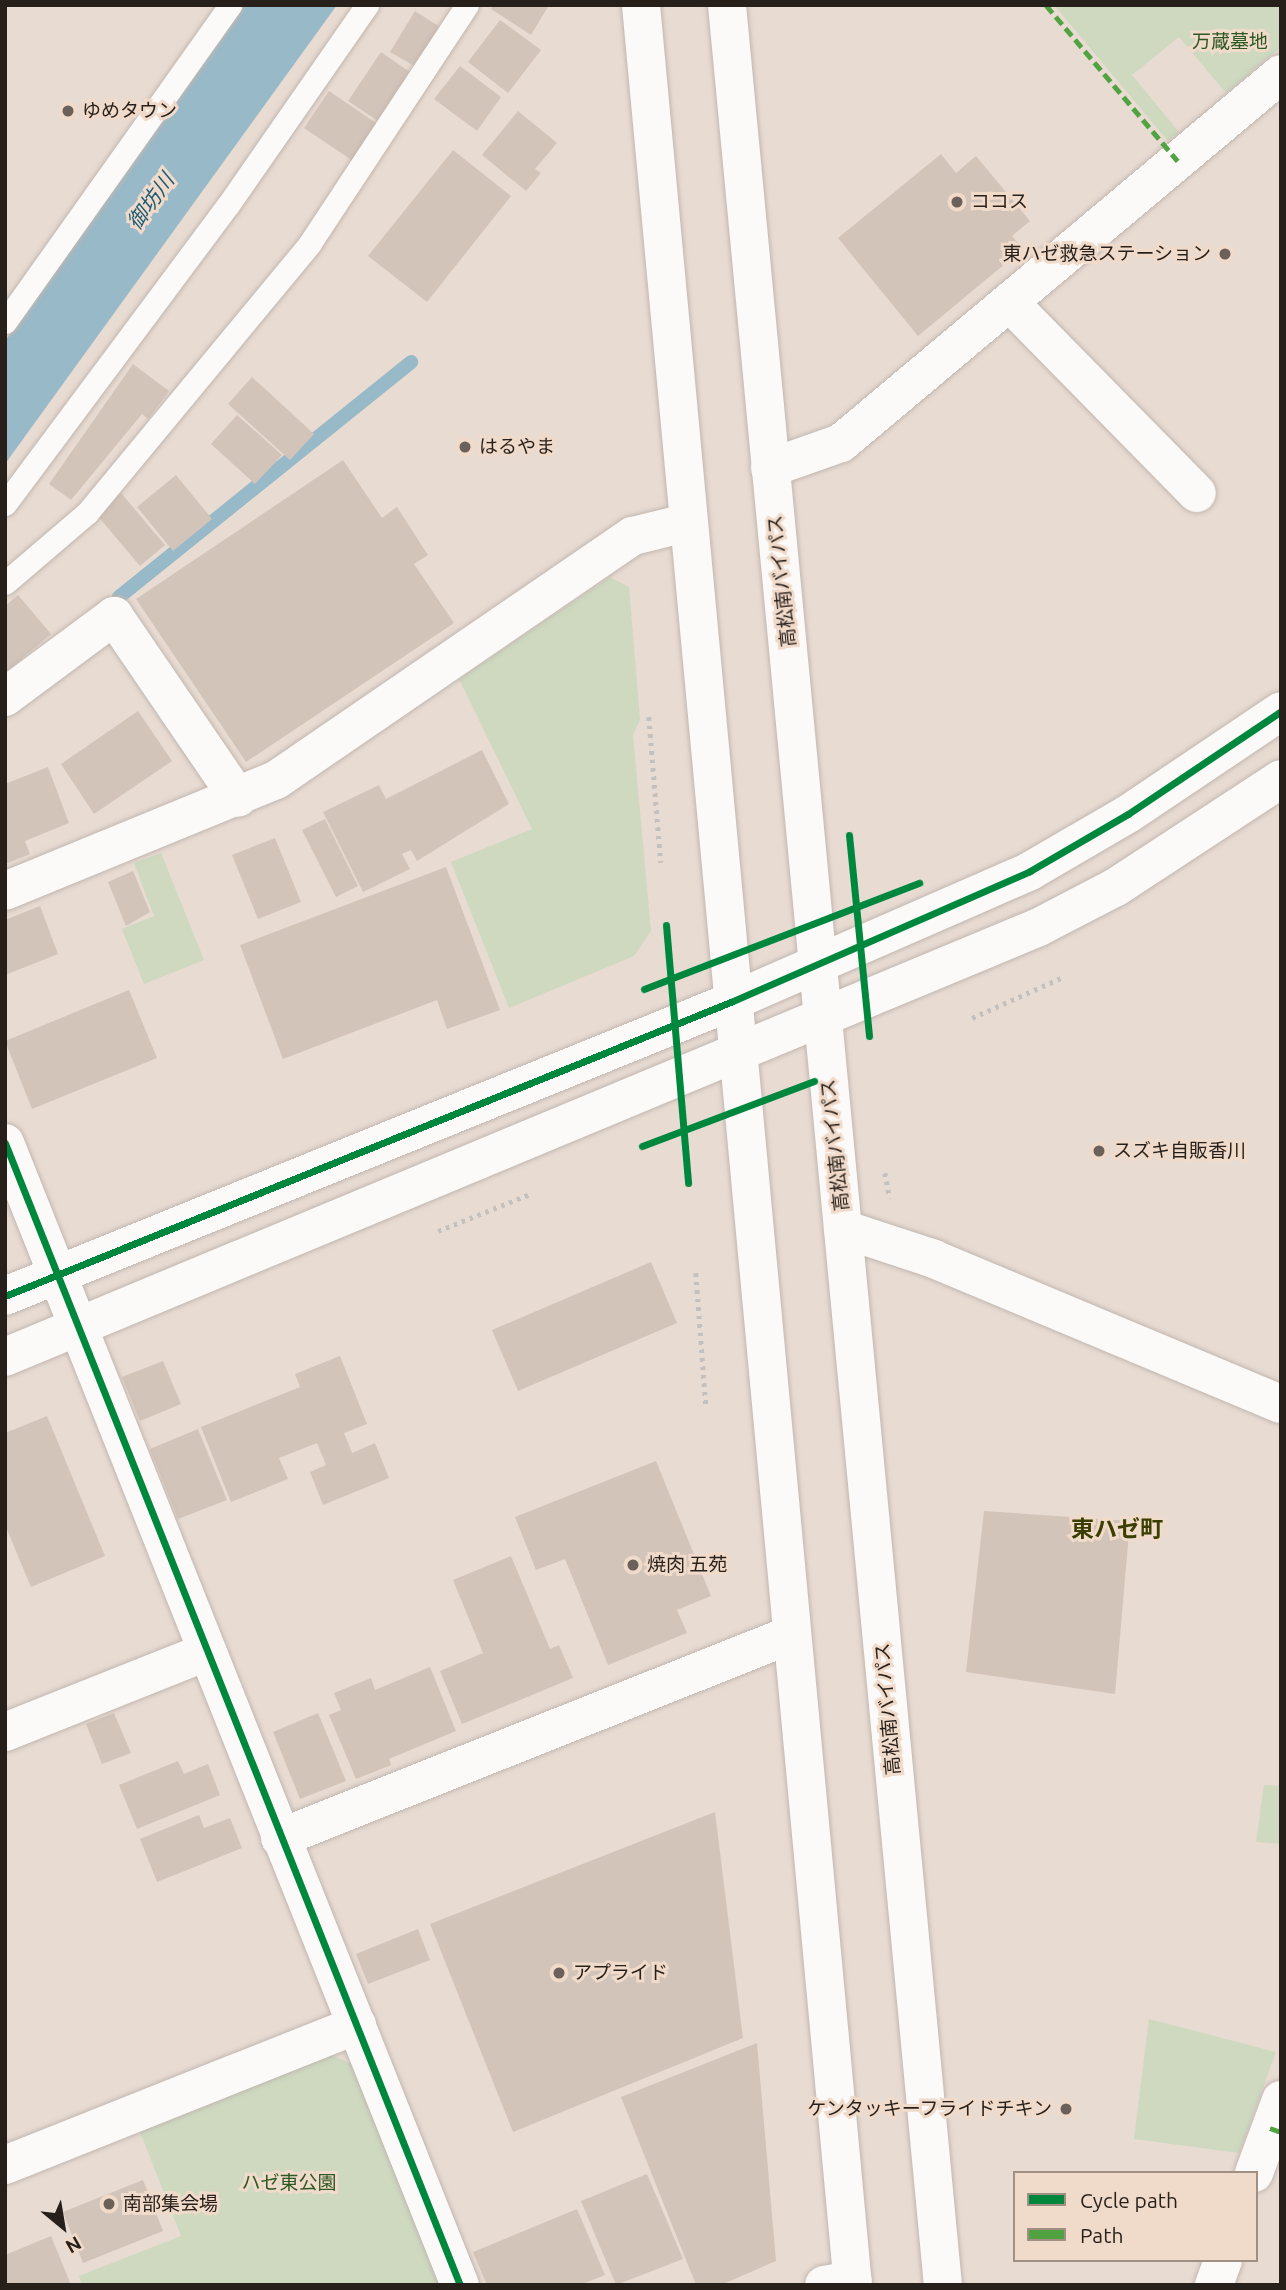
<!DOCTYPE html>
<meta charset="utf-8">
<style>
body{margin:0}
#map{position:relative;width:1286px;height:2290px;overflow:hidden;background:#e8dbd2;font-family:Ubuntu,"Noto Sans JP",sans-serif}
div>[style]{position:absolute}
.green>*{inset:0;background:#ced9c0}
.water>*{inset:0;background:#98b9c8}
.stream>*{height:14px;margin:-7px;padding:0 7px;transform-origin:7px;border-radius:7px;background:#98b9c8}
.building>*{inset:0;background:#d3c4ba}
.path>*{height:4.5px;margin-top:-2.25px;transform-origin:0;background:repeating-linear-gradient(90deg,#c4c0be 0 3.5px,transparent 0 8.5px)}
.roads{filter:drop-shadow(0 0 2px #c1b7b0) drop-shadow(0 0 2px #c1b7b0)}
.service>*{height:23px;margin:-11.5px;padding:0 11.5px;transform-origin:11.5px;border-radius:11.5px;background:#fcfaf8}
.minor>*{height:38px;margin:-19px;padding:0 19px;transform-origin:19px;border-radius:19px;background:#fcfaf8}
.tertiary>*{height:38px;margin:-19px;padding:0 19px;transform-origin:19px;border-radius:19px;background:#fcfaf8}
.trunk>*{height:38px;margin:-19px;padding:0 19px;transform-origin:19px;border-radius:19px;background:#fcfaf8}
.quiet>*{height:5px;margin-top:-2.5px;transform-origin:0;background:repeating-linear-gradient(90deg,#51a240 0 10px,transparent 0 15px)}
.cycleway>*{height:7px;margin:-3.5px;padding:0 3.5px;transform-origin:3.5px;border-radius:3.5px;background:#00873e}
.dots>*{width:19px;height:19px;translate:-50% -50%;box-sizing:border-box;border:4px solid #f0daca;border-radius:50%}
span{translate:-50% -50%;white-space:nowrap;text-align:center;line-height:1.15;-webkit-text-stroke:6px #f0daca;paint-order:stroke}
.park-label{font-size:19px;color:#2c5923}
.poi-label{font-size:19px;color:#271f19}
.left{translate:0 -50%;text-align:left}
.right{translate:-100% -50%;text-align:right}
.street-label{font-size:19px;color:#271f19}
.water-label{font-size:21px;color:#195c76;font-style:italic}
.quarter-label{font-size:23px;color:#3a3e00;font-weight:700}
.frame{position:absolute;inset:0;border:7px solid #271f19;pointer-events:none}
.legend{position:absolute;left:1013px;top:2171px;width:245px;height:91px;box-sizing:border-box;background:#f0daca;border:2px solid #a08f83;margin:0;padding:9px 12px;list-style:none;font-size:21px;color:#271f19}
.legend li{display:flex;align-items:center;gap:14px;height:35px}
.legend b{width:35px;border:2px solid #a08f83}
.north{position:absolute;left:28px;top:2192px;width:70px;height:70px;-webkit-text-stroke:5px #f0daca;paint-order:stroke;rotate:150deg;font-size:19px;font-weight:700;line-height:28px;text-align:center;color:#271f19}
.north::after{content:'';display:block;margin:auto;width:24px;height:32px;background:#271f19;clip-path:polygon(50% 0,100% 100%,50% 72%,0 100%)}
</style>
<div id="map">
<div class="green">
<i style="clip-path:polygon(1054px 5px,1281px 5px,1281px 47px,1226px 93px,1179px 37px,1132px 75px,1179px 132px,1168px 141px)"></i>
<i style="clip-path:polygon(610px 577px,629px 587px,640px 720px,633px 735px,651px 931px,634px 956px,509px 1008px,451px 862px,532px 829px,459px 679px)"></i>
<i style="clip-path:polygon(161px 853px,204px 960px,144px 984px,122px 929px,154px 916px,134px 863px)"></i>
<i style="clip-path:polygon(1264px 1785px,1281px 1786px,1281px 1844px,1256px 1842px)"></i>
<i style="clip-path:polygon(1149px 2019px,1276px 2052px,1239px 2153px,1134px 2139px)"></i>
<i style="clip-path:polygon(331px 2055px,352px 2064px,440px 2285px,82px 2285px,79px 2276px,181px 2236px,140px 2132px)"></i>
</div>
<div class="water">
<i style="clip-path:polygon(243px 5px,337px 5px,5px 464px,5px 341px)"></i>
</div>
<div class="stream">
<i style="left:119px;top:597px;width:375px;rotate:-38.8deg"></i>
</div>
<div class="building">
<i style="clip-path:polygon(493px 5px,549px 5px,531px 35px,491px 9px)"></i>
<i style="clip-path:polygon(415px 11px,440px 27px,416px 67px,390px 52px)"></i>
<i style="clip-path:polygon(500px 20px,541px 50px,508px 93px,468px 62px)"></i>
<i style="clip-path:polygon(381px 52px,411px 73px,378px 121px,348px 101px)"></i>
<i style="clip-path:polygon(460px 66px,501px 97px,477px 131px,434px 99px)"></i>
<i style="clip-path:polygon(329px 91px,379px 125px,353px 161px,304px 128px)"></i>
<i style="clip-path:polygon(518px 111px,557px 143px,535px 169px,541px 173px,526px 191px,482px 155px)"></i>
<i style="clip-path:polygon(453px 150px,511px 196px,427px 302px,368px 256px)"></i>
<i style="clip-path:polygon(941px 154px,956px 173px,976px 156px,1030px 221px,1012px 236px,1023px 249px,918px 336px,838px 238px)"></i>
<i style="clip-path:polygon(133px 364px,169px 391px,148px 419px,142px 414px,71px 500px,49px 484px)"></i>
<i style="clip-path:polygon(252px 377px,314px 434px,290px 460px,228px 404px)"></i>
<i style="clip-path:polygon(237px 415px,282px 455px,255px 484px,211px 444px)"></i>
<i style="clip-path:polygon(343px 460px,382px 518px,397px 507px,428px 555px,414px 564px,454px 623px,246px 762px,136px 599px)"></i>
<i style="clip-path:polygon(176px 475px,212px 519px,173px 551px,137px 507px)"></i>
<i style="clip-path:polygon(121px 493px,165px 545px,140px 566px,96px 514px)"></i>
<i style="clip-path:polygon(18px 595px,51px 634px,5px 673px,5px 606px)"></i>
<i style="clip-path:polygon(138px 711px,172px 761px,94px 814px,61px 764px)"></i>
<i style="clip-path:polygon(482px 750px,509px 804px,417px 861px,411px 850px,402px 854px,410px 869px,363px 892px,323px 812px,379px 785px,386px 799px)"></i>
<i style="clip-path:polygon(48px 767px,69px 823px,25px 841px,30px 854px,5px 864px,5px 784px)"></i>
<i style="clip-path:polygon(325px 819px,358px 886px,336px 897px,302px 830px)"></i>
<i style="clip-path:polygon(275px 838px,301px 902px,258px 919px,232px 855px)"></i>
<i style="clip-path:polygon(446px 867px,500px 1010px,447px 1029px,437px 1000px,283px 1059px,240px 945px)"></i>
<i style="clip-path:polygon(133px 871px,150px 912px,126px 926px,108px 882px)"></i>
<i style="clip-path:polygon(40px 906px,58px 954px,5px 975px,5px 920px)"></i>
<i style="clip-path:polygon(129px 990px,157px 1058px,32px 1109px,5px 1041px)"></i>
<i style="clip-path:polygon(651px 1262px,677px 1323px,518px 1391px,492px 1330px)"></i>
<i style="clip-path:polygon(340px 1356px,367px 1424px,344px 1433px,352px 1453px,375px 1443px,389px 1478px,323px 1505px,310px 1472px,326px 1465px,317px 1443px,279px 1458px,288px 1479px,231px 1502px,201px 1427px,300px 1387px,295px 1374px)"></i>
<i style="clip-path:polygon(163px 1361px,181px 1404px,140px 1421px,122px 1377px)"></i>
<i style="clip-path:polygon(47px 1416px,105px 1556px,31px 1587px,5px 1525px,5px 1433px)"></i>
<i style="clip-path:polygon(198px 1429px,227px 1500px,178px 1519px,150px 1449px)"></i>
<i style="clip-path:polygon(656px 1461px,711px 1596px,677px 1610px,687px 1633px,608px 1665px,565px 1559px,536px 1570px,515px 1517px)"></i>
<i style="clip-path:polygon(984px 1511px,1130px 1521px,1115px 1694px,966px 1672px)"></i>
<i style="clip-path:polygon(511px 1556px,550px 1649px,559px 1645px,573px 1678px,462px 1724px,440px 1671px,483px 1653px,453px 1580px)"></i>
<i style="clip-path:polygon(430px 1667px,456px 1731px,389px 1759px,391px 1765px,356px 1779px,329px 1715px,341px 1710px,334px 1693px,371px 1678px,375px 1690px)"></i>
<i style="clip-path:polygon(114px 1713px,131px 1753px,102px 1764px,86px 1724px)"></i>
<i style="clip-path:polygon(318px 1713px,346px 1781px,300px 1799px,273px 1732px)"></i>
<i style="clip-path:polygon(178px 1761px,184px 1774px,208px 1764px,220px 1795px,137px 1829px,119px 1785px)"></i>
<i style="clip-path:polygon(715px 1812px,743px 2038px,513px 2132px,430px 1924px)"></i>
<i style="clip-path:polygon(199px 1815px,204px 1828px,230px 1818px,242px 1848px,157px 1882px,140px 1839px)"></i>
<i style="clip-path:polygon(418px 1929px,430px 1960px,368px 1984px,356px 1954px)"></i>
<i style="clip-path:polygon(757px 2043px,776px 2261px,721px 2285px,696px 2285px,621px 2097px)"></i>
<i style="clip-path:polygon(647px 2174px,683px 2259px,616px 2285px,581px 2201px)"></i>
<i style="clip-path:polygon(143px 2180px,163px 2231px,83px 2263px,63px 2212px)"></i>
<i style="clip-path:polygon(577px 2209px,605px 2275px,580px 2285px,487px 2285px,473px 2252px)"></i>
<i style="clip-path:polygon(51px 2236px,71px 2285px,5px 2285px,5px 2255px)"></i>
</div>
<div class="path">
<i style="left:649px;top:717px;width:146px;rotate:85.3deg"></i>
<i style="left:972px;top:1018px;width:98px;rotate:-24.2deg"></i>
<i style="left:885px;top:1173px;width:26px;rotate:79deg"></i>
<i style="left:438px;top:1231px;width:99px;rotate:-21.9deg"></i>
<i style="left:696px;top:1273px;width:132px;rotate:85.7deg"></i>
</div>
<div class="roads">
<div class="service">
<i style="left:5px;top:322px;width:389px;rotate:-54.6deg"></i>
<i style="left:5px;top:504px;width:373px;rotate:-53.3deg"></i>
<i style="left:228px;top:205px;width:244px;rotate:-55.2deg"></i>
<i style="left:5px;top:583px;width:108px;rotate:-40.5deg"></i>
<i style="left:87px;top:513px;width:350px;rotate:-50.4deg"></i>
<i style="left:310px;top:243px;width:285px;rotate:-56.6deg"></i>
</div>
<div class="minor">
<i style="left:1011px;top:304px;width:265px;rotate:45.5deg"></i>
<i style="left:770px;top:468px;width:75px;rotate:-19.4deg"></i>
<i style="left:841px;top:443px;width:574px;rotate:-39.98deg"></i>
<i style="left:5px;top:697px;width:136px;rotate:-36.6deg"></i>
<i style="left:114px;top:616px;width:220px;rotate:55.7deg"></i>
<i style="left:5px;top:891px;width:293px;rotate:-22.3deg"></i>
<i style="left:276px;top:780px;width:432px;rotate:-34.4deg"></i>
<i style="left:633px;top:536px;width:55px;rotate:-13.8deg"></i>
<i style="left:5px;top:1143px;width:1229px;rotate:68.28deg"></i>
<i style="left:843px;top:1229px;width:96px;rotate:18.2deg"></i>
<i style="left:934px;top:1259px;width:376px;rotate:22.7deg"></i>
<i style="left:5px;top:1732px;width:216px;rotate:-21.7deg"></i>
<i style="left:280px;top:1838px;width:549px;rotate:-21.7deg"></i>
<i style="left:5px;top:2165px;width:379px;rotate:-21.7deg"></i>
<i style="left:1254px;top:2173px;width:78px;rotate:-69.7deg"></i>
<i style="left:824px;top:2285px;width:29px;rotate:-10deg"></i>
<i style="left:1214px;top:2285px;width:27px;rotate:-70deg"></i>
</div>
<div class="tertiary">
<i style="left:5px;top:1296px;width:785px;rotate:-22.06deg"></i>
<i style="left:733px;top:1001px;width:324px;rotate:-23.6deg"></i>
<i style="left:1030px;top:871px;width:113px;rotate:-30.2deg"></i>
<i style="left:1128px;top:814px;width:184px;rotate:-33.9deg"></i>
<i style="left:5px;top:1357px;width:1120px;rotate:-22.58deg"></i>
<i style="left:1039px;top:927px;width:87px;rotate:-27.5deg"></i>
<i style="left:1116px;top:887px;width:197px;rotate:-33.2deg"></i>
</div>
<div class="trunk">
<i style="left:641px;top:5px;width:2290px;rotate:84.69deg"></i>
<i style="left:727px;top:5px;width:2290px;rotate:84.59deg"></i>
</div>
</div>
<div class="quiet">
<i style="left:1046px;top:5px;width:204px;rotate:49.8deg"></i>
<i style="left:1270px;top:2128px;width:12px;rotate:20deg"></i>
</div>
<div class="cycleway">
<i style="left:849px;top:835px;width:202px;rotate:84.3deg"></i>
<i style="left:666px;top:925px;width:259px;rotate:85.1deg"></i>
<i style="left:644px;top:989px;width:295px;rotate:-21.1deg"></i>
<i style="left:5px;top:1143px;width:1229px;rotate:68.28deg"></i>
<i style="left:642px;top:1146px;width:184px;rotate:-20.7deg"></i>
<i style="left:5px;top:1296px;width:785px;rotate:-22.06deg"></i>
<i style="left:733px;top:1001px;width:324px;rotate:-23.6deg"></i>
<i style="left:1030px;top:871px;width:113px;rotate:-30.2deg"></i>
<i style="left:1128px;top:814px;width:184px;rotate:-33.9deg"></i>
</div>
<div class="dots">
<i style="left:68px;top:111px;background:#6b615a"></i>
<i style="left:957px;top:202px;background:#6b615a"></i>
<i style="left:1225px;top:254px;background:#6b615a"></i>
<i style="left:465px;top:447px;background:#6b615a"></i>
<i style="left:1099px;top:1151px;background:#6b615a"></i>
<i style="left:633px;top:1565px;background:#6b615a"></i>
<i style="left:559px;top:1973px;background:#6b615a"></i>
<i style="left:1066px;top:2109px;background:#6b615a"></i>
<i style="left:109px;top:2204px;background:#6b615a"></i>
</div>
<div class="park-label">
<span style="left:1230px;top:42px">万蔵墓地</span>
<span style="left:289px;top:2183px">ハゼ東公園</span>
</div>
<div class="poi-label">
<span class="left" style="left:82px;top:111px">ゆめタウン</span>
<span class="left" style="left:971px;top:202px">ココス</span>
<span class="right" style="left:1211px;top:254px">東ハゼ救急ステーション</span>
<span class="left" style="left:479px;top:447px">はるやま</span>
<span class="left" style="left:1113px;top:1151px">スズキ自販香川</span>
<span class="left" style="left:647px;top:1565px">焼肉 五苑</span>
<span class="left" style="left:573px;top:1973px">アプライド</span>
<span class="right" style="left:1052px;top:2109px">ケンタッキーフライドチキン</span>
<span class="left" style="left:123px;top:2204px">南部集会場</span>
</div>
<div class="street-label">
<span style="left:782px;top:581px;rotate:-96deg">高松南バイパス</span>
<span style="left:835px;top:1145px;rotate:-96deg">高松南バイパス</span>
<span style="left:888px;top:1709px;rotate:-95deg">高松南バイパス</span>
</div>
<div class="water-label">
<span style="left:150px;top:201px;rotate:-54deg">御坊川</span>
</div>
<div class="quarter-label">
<span style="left:1117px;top:1529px">東ハゼ町</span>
</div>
<div class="frame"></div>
<ul class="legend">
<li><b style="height:9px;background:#00873e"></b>Cycle path</li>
<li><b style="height:9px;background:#51a240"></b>Path</li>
</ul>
<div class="north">N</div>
</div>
